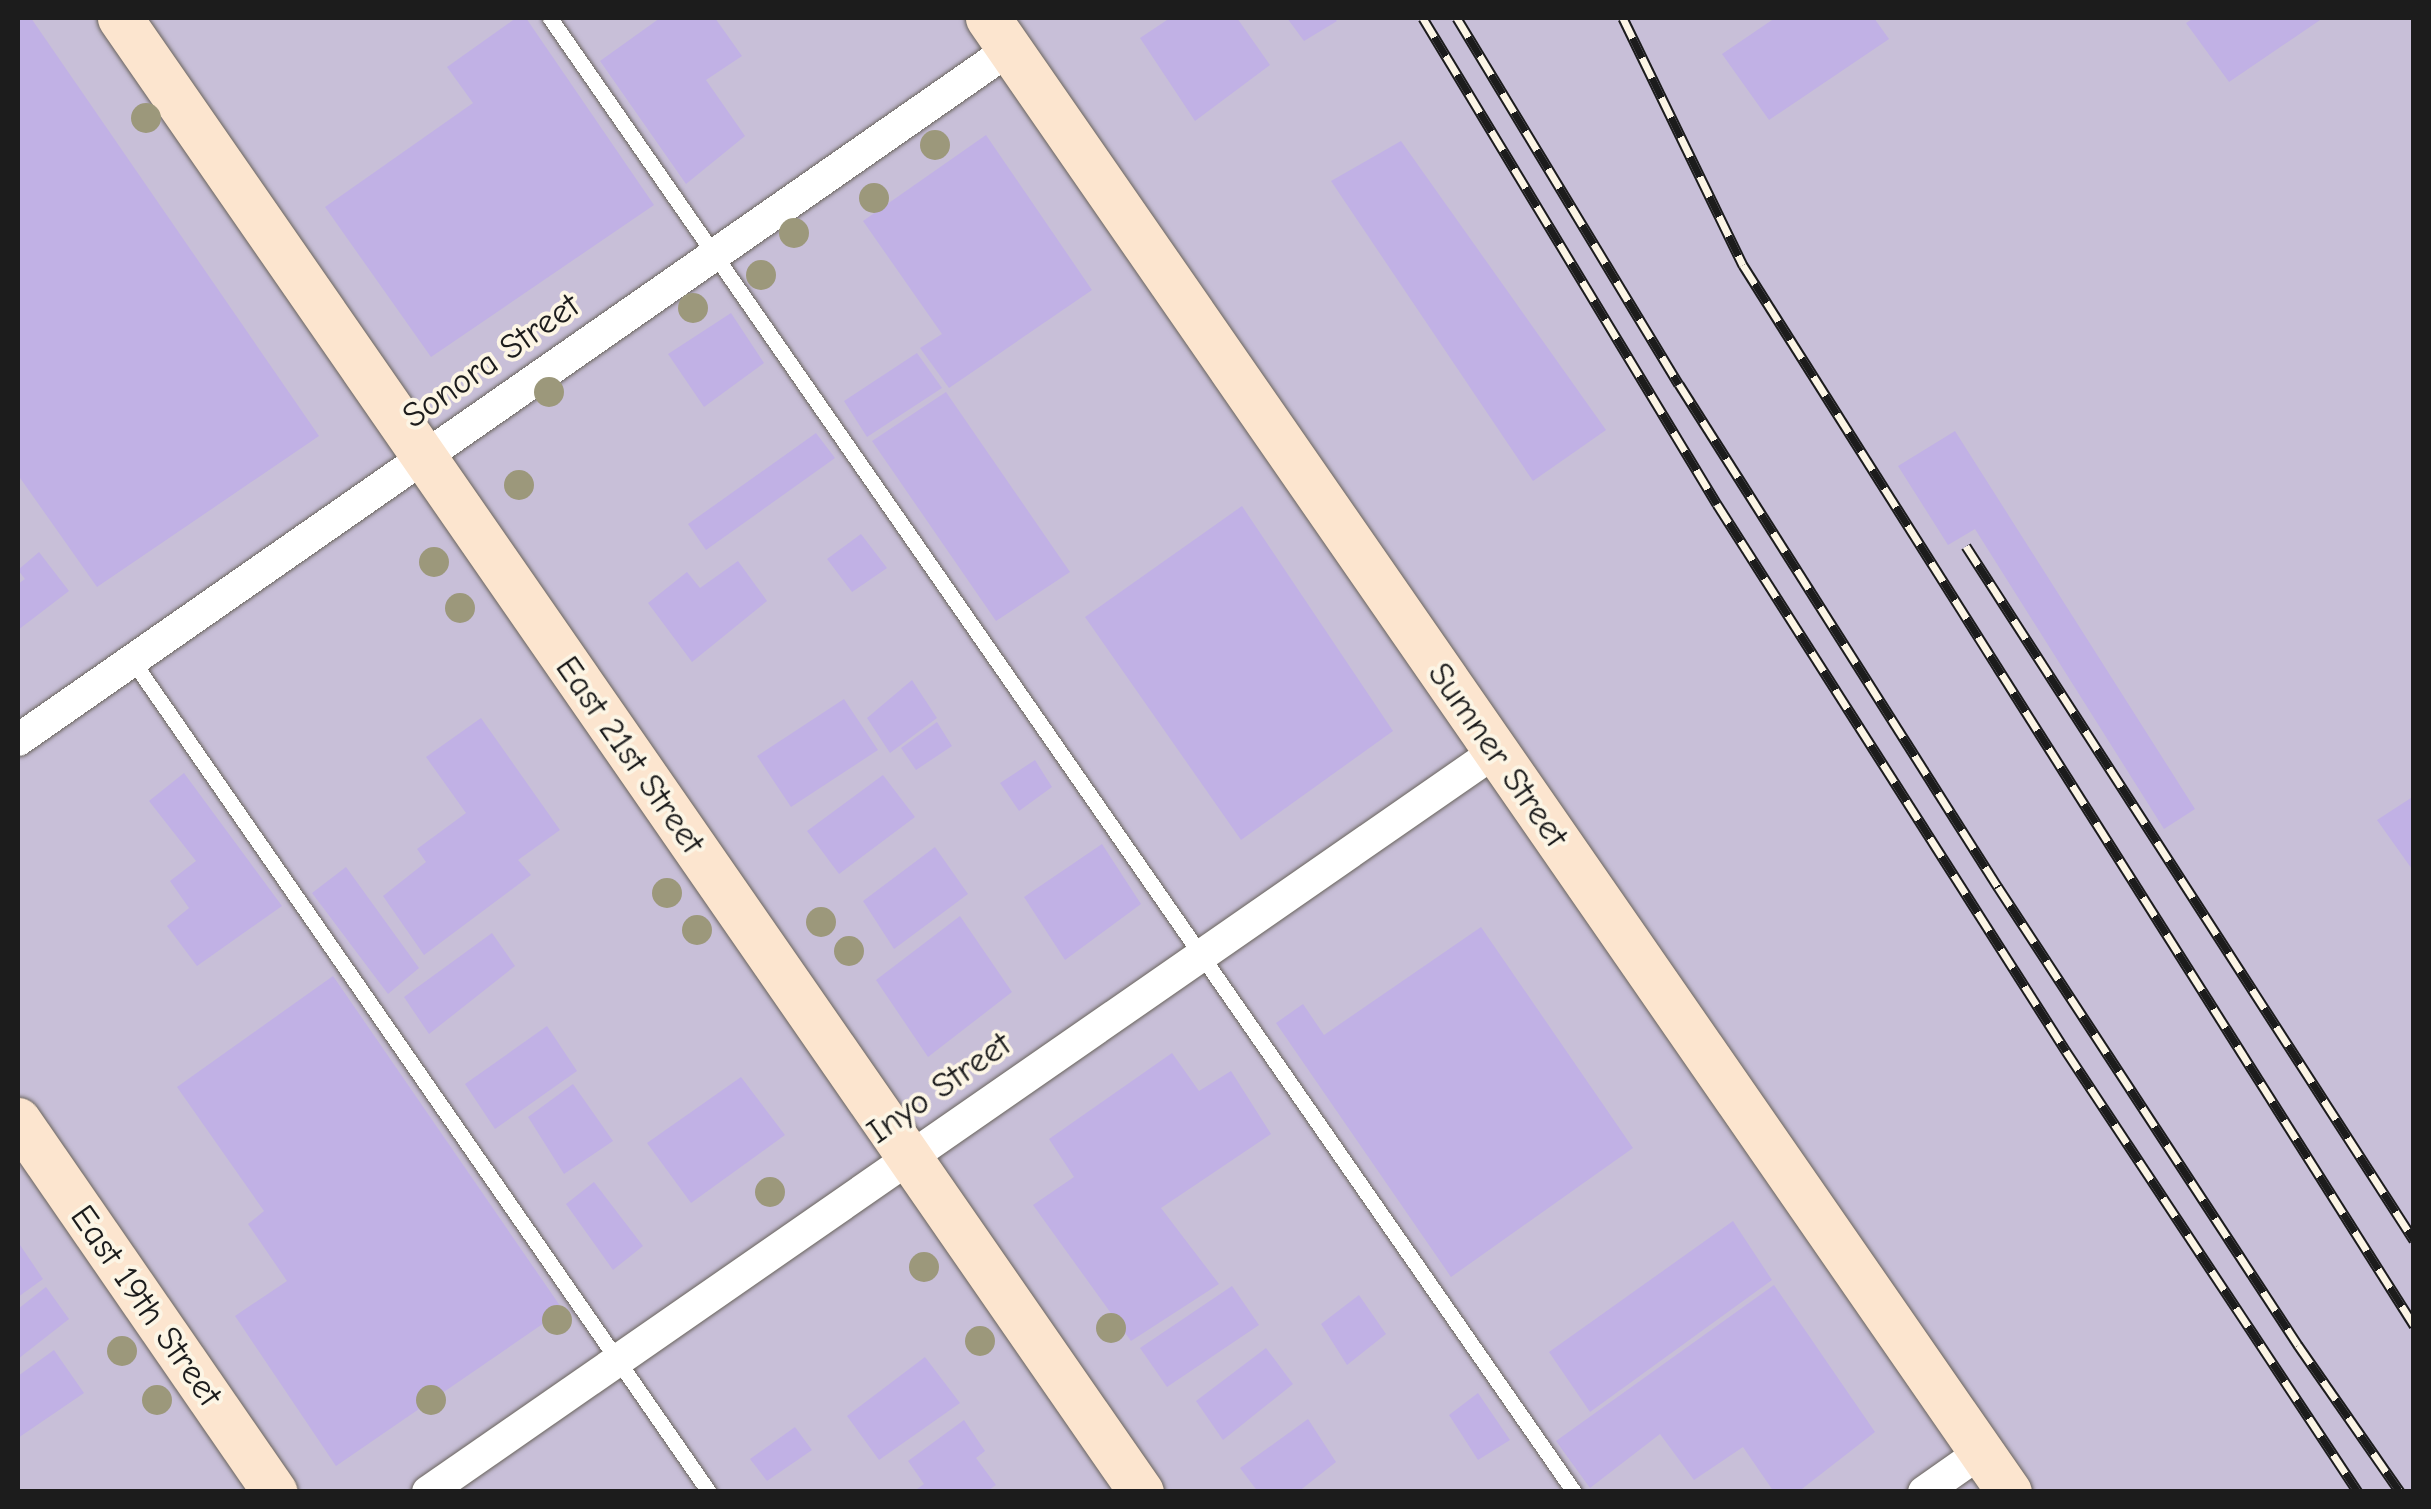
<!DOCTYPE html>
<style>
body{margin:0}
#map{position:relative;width:2431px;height:1509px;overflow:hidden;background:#f6e7cf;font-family:"Comic Neue",sans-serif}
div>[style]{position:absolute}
.industrial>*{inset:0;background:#c8bfd8}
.building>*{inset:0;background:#c1b1e5}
.roads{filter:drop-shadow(0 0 2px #68635b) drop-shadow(0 0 2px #68635b)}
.lane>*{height:15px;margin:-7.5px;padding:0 7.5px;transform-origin:7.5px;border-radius:7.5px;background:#fff}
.street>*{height:32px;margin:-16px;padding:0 16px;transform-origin:16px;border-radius:16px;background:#fff}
.secondary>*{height:45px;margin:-22.5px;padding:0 22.5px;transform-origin:22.5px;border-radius:22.5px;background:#fce5cf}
.rail>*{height:11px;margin-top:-5.5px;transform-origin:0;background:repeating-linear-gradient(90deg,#fcf5e5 0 22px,#1c1c1c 0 44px);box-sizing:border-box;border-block:2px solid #1c1c1c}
.trees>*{width:30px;height:30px;margin:-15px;border-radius:50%;background:#9c987b}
span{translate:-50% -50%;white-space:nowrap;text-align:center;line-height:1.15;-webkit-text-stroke:8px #fcf5e5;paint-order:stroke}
.street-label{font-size:35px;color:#1c1c1c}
.frame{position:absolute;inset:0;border:20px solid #1c1c1c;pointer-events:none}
</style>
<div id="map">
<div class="industrial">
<i style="clip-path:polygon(18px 18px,2413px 18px,2413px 1491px,18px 1491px)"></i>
</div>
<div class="building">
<i style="clip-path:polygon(18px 18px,31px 18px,319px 436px,97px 587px,18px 475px)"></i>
<i style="clip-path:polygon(516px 18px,526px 18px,654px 205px,431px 357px,325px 207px,473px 103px,447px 67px)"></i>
<i style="clip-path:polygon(660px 18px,715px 18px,742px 56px,706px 80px,745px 136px,686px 184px,600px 61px)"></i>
<i style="clip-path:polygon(1170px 18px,1237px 18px,1270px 65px,1195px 121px,1140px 38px)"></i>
<i style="clip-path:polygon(1287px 18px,1334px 18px,1337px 21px,1304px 41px)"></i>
<i style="clip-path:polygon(1775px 18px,1874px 18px,1889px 39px,1769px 120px,1722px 54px)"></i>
<i style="clip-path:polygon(2194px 18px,2323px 18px,2229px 82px,2186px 23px)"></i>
<i style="clip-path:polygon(986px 135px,1092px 290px,949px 388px,920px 348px,942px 334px,863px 221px)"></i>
<i style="clip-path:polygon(1401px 141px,1606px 430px,1533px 481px,1331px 181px)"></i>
<i style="clip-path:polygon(731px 313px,764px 363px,704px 407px,668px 354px)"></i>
<i style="clip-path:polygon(917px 353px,942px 388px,867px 437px,844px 401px)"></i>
<i style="clip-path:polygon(946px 392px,1070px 572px,996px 621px,872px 441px)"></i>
<i style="clip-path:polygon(1955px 431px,2195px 809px,2164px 829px,1975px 529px,1948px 545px,1898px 466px)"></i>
<i style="clip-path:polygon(816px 433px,835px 458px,706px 550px,688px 524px)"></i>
<i style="clip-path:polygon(1242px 506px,1393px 731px,1241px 840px,1085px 617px)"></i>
<i style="clip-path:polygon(861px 534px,887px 568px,852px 592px,827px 559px)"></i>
<i style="clip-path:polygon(39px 552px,69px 591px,18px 630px,18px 584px,25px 579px,18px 570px)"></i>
<i style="clip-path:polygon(738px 561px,767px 601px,692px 662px,648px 603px,687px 572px,700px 588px)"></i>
<i style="clip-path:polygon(912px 680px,937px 718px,890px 753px,867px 718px)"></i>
<i style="clip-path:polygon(844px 699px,878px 750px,791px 807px,757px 756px)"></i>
<i style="clip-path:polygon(481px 718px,560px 830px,518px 860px,531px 875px,424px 955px,383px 896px,426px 862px,417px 849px,466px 813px,426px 757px)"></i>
<i style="clip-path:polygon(937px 722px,952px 746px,916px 770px,901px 748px)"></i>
<i style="clip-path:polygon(1035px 760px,1052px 787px,1019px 811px,1000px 783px)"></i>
<i style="clip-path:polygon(184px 773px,282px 906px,197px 966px,167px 926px,189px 908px,170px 881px,196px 861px,149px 801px)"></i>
<i style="clip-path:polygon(883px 775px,915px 817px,839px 874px,807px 831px)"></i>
<i style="clip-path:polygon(2414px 796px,2414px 872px,2377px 820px)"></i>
<i style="clip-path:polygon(1102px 844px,1141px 904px,1065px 960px,1024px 897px)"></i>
<i style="clip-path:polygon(935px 847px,968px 894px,894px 949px,863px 901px)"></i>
<i style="clip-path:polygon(346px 867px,419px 968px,388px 994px,312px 893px)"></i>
<i style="clip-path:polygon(960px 916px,1012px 992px,928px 1057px,876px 980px)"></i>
<i style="clip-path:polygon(1481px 927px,1633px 1148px,1451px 1277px,1276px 1023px,1303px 1004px,1324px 1035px)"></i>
<i style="clip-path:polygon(492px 933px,515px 966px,429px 1034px,404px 997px)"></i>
<i style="clip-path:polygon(333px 976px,563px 1310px,336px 1466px,235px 1316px,287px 1281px,248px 1224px,264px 1211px,177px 1087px)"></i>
<i style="clip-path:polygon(547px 1026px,577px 1071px,495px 1129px,465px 1084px)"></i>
<i style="clip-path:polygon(1172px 1053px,1199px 1091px,1231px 1071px,1271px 1134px,1161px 1208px,1219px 1284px,1131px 1341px,1033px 1205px,1074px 1177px,1049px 1139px)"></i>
<i style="clip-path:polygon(741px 1077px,785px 1135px,691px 1203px,647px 1143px)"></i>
<i style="clip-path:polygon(573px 1084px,613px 1141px,564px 1174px,528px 1117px)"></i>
<i style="clip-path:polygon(594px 1182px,643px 1246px,613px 1270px,566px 1204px)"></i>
<i style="clip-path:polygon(1733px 1221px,1772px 1280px,1590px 1412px,1549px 1352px)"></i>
<i style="clip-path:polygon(18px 1242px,43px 1279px,18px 1297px)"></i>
<i style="clip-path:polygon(1774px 1285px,1875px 1432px,1798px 1492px,1774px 1492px,1743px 1447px,1694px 1480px,1660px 1434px,1590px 1488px,1556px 1441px)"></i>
<i style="clip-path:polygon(1232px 1286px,1259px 1325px,1167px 1387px,1140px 1348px)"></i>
<i style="clip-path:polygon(46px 1287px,69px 1319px,18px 1359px,18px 1309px)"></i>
<i style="clip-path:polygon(1359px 1295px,1386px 1334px,1347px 1365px,1321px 1324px)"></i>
<i style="clip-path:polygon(1266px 1348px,1293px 1384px,1223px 1440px,1196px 1401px)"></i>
<i style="clip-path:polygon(54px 1350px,84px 1393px,18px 1438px,18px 1376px)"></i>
<i style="clip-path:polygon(925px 1357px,960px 1403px,879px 1460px,847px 1416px)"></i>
<i style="clip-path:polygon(1478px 1393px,1510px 1440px,1478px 1460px,1449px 1415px)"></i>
<i style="clip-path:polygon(1308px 1419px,1336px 1462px,1298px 1492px,1258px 1492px,1240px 1468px)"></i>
<i style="clip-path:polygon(964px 1420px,985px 1451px,976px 1458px,996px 1485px,986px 1492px,913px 1492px,924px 1484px,908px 1461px)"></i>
<i style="clip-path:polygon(795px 1427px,812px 1450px,767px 1481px,750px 1459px)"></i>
</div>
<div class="roads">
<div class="lane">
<i style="left:550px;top:18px;width:1795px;rotate:55.21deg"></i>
<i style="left:132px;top:660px;width:1012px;rotate:55.26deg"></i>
</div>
<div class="street">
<i style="left:18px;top:740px;width:1209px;rotate:-34.86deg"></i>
<i style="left:428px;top:1492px;width:1300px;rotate:-34.75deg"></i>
<i style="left:1924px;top:1492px;width:70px;rotate:-35.1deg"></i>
</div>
<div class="secondary">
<i style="left:120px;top:18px;width:1793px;rotate:55.29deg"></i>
<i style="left:988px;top:18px;width:1793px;rotate:55.29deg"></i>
<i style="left:18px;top:1120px;width:452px;rotate:55.4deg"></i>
</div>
</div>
<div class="rail">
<i style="left:1423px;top:18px;width:568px;rotate:58.83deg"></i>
<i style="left:1717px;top:504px;width:649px;rotate:57.46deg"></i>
<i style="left:2066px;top:1051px;width:529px;rotate:56.49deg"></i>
<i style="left:1457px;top:18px;width:428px;rotate:58.8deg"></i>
<i style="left:1679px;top:384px;width:596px;rotate:57.62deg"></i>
<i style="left:1998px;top:887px;width:548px;rotate:56.77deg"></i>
<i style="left:2298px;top:1345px;width:179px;rotate:55.2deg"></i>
<i style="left:1623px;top:18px;width:275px;rotate:64.1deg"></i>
<i style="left:1743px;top:265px;width:1255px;rotate:57.67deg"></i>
<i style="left:1966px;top:546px;width:826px;rotate:57.16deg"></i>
</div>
<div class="trees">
<i style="left:146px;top:118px"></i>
<i style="left:935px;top:145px"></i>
<i style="left:874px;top:198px"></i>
<i style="left:794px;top:233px"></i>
<i style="left:761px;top:275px"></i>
<i style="left:693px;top:308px"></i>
<i style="left:549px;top:392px"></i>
<i style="left:519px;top:485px"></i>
<i style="left:434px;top:562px"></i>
<i style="left:460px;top:608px"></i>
<i style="left:667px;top:893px"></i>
<i style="left:821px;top:922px"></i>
<i style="left:697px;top:930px"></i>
<i style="left:849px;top:951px"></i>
<i style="left:770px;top:1192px"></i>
<i style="left:924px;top:1267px"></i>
<i style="left:557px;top:1320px"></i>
<i style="left:1111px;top:1328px"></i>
<i style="left:980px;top:1341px"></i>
<i style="left:122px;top:1351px"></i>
<i style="left:157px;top:1400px"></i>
<i style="left:431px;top:1400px"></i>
</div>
<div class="street-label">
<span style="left:491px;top:361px;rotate:-35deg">Sonora Street</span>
<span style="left:630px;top:755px;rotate:55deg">East 21st Street</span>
<span style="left:1498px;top:755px;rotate:55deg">Sumner Street</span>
<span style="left:939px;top:1088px;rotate:-35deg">Inyo Street</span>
<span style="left:146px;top:1306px;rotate:55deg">East 19th Street</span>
</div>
<div class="frame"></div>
</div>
